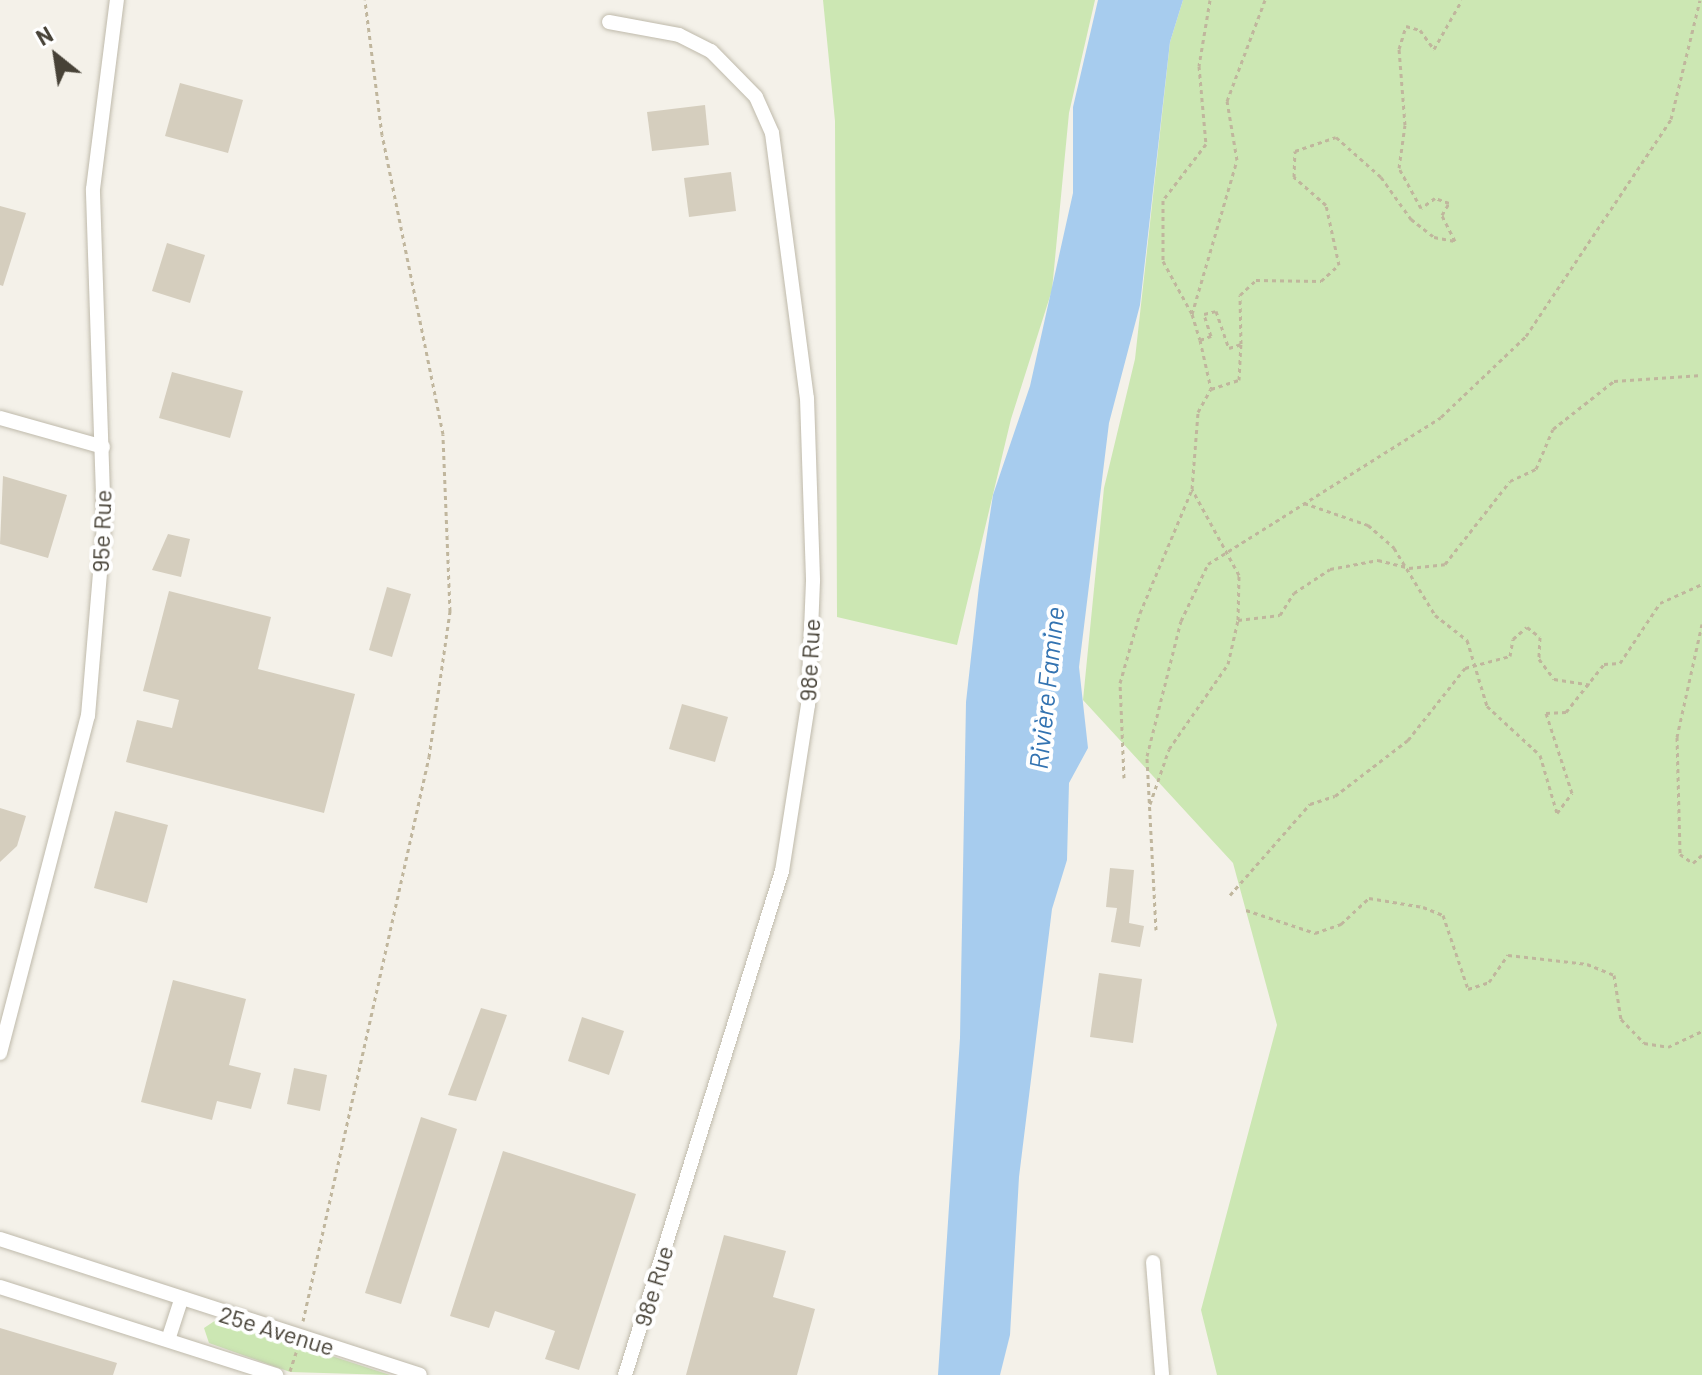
<!DOCTYPE html>
<meta charset="utf-8">
<style>
body{margin:0}
#map{position:relative;width:1702px;height:1375px;overflow:hidden;background:#f4f1e9;font-family:Barlow,sans-serif}
div>[style]{position:absolute}
.green>*{inset:0;background:#cce7b3}
.water>*{inset:0;background:#a7ccee}
.building>*{inset:0;background:#d5cebe}
.path>*{height:3px;margin-top:-1.5px;transform-origin:0;background:repeating-linear-gradient(90deg,#c0b69d 0 4px,transparent 0 8px)}
.roads{filter:drop-shadow(0 0 2px #bfbaab) drop-shadow(0 0 2px #bfbaab)}
.street>*{height:14px;margin:-7px;padding:0 7px;transform-origin:7px;border-radius:7px;background:#fff}
span{translate:-50% -50%;white-space:nowrap;text-align:center;line-height:1.15;-webkit-text-stroke:8px #fff;paint-order:stroke}
.street-label{font-size:24px;color:#474237}
.water-label{font-size:26px;color:#3373b1;font-style:italic}
.north{position:absolute;left:16px;top:16px;width:80px;height:80px;-webkit-text-stroke:6px #fff;paint-order:stroke;rotate:330deg;font-size:22px;font-weight:700;line-height:32px;text-align:center;color:#474237}
.north::after{content:'';display:block;margin:auto;width:28px;height:36px;background:#474237;clip-path:polygon(50% 0,100% 100%,50% 72%,0 100%)}
</style>
<div id="map">
<div class="green">
<i style="clip-path:polygon(823px 0,1095px 0,1069px 113px,1052px 290px,1011px 419px,957px 645px,837px 617px,835px 121px)"></i>
<i style="clip-path:polygon(1183px 0,1702px 0,1702px 1375px,1217px 1375px,1201px 1310px,1277px 1025px,1233px 863px,1083px 700px,1104px 488px,1135px 359px,1170px 42px)"></i>
<i style="clip-path:polygon(219px 1318px,298px 1345px,390px 1375px,290px 1372px,209px 1343px,204px 1328px)"></i>
</div>
<div class="water">
<i style="clip-path:polygon(1098px 0,1183px 0,1170px 42px,1140px 305px,1109px 423px,1079px 667px,1088px 748px,1069px 783px,1067px 860px,1052px 909px,1019px 1177px,1010px 1335px,1000px 1375px,938px 1375px,960px 1038px,966px 702px,979px 586px,993px 495px,1030px 386px,1073px 193px,1073px 107px)"></i>
</div>
<div class="building">
<i style="clip-path:polygon(180px 83px,243px 100px,228px 153px,165px 136px)"></i>
<i style="clip-path:polygon(705px 105px,709px 145px,652px 151px,647px 112px)"></i>
<i style="clip-path:polygon(731px 172px,736px 211px,689px 217px,684px 178px)"></i>
<i style="clip-path:polygon(0 206px,26px 213px,3px 286px,0 285px)"></i>
<i style="clip-path:polygon(167px 243px,205px 255px,190px 303px,152px 291px)"></i>
<i style="clip-path:polygon(172px 372px,243px 391px,230px 438px,159px 418px)"></i>
<i style="clip-path:polygon(3px 476px,67px 495px,48px 558px,0 544px)"></i>
<i style="clip-path:polygon(168px 534px,190px 539px,181px 577px,152px 570px)"></i>
<i style="clip-path:polygon(387px 587px,411px 594px,392px 657px,369px 650px)"></i>
<i style="clip-path:polygon(169px 591px,271px 617px,258px 669px,355px 694px,324px 813px,126px 762px,137px 720px,172px 728px,179px 700px,143px 691px)"></i>
<i style="clip-path:polygon(682px 704px,728px 717px,715px 762px,669px 749px)"></i>
<i style="clip-path:polygon(0 808px,26px 816px,17px 846px,0 862px)"></i>
<i style="clip-path:polygon(115px 811px,168px 825px,147px 903px,94px 888px)"></i>
<i style="clip-path:polygon(1110px 868px,1134px 870px,1129px 923px,1144px 926px,1140px 947px,1111px 942px,1117px 908px,1106px 907px)"></i>
<i style="clip-path:polygon(1099px 973px,1142px 979px,1133px 1043px,1090px 1037px)"></i>
<i style="clip-path:polygon(173px 980px,246px 999px,229px 1065px,261px 1073px,251px 1109px,217px 1101px,212px 1120px,141px 1102px)"></i>
<i style="clip-path:polygon(481px 1008px,507px 1015px,476px 1101px,448px 1095px)"></i>
<i style="clip-path:polygon(582px 1017px,624px 1031px,609px 1075px,568px 1061px)"></i>
<i style="clip-path:polygon(294px 1068px,327px 1075px,320px 1111px,287px 1104px)"></i>
<i style="clip-path:polygon(421px 1117px,457px 1129px,401px 1304px,365px 1293px)"></i>
<i style="clip-path:polygon(503px 1151px,636px 1194px,579px 1370px,545px 1359px,555px 1331px,495px 1311px,489px 1328px,450px 1316px)"></i>
<i style="clip-path:polygon(724px 1235px,786px 1251px,773px 1297px,815px 1309px,797px 1375px,686px 1375px)"></i>
<i style="clip-path:polygon(0 1328px,117px 1363px,113px 1375px,0 1375px)"></i>
</div>
<div class="path">
<i style="left:1210px;top:0;width:67px;rotate:99.5deg"></i>
<i style="left:1199px;top:66px;width:78px;rotate:84.9deg"></i>
<i style="left:1206px;top:144px;width:71px;rotate:127.5deg"></i>
<i style="left:1163px;top:200px;width:61px;rotate:90deg"></i>
<i style="left:1163px;top:261px;width:60px;rotate:61.3deg"></i>
<i style="left:1192px;top:314px;width:160px;rotate:-73.7deg"></i>
<i style="left:1237px;top:160px;width:60px;rotate:-99.6deg"></i>
<i style="left:1227px;top:101px;width:108px;rotate:-69.4deg"></i>
<i style="left:1192px;top:314px;width:27px;rotate:73deg"></i>
<i style="left:1200px;top:340px;width:12px;rotate:-20deg"></i>
<i style="left:1211px;top:336px;width:23px;rotate:-108deg"></i>
<i style="left:1204px;top:314px;width:12px;rotate:-14deg"></i>
<i style="left:1216px;top:311px;width:39px;rotate:71deg"></i>
<i style="left:1229px;top:348px;width:13px;rotate:-18deg"></i>
<i style="left:1241px;top:344px;width:49px;rotate:-91.2deg"></i>
<i style="left:1240px;top:295px;width:22px;rotate:-43deg"></i>
<i style="left:1256px;top:280px;width:65px;rotate:0.9deg"></i>
<i style="left:1321px;top:281px;width:24px;rotate:-42deg"></i>
<i style="left:1339px;top:265px;width:61px;rotate:-102.2deg"></i>
<i style="left:1326px;top:205px;width:43px;rotate:-138.8deg"></i>
<i style="left:1294px;top:177px;width:26px;rotate:-88deg"></i>
<i style="left:1295px;top:151px;width:43px;rotate:-18.9deg"></i>
<i style="left:1336px;top:137px;width:60px;rotate:41.6deg"></i>
<i style="left:1381px;top:177px;width:52px;rotate:54.5deg"></i>
<i style="left:1411px;top:219px;width:29px;rotate:38deg"></i>
<i style="left:1434px;top:237px;width:21px;rotate:11deg"></i>
<i style="left:1455px;top:241px;width:29px;rotate:-117deg"></i>
<i style="left:1442px;top:215px;width:14px;rotate:-60deg"></i>
<i style="left:1449px;top:203px;width:15px;rotate:-160deg"></i>
<i style="left:1435px;top:198px;width:17px;rotate:144deg"></i>
<i style="left:1421px;top:208px;width:46px;rotate:-118.8deg"></i>
<i style="left:1399px;top:168px;width:43px;rotate:-82.1deg"></i>
<i style="left:1405px;top:125px;width:76px;rotate:-94.5deg"></i>
<i style="left:1399px;top:49px;width:24px;rotate:-73deg"></i>
<i style="left:1406px;top:26px;width:15px;rotate:16deg"></i>
<i style="left:1420px;top:30px;width:24px;rotate:54deg"></i>
<i style="left:1434px;top:49px;width:56px;rotate:-60.3deg"></i>
<i style="left:1200px;top:340px;width:50px;rotate:77.3deg"></i>
<i style="left:1211px;top:389px;width:29px;rotate:-18deg"></i>
<i style="left:1239px;top:380px;width:36px;rotate:-87deg"></i>
<i style="left:1304px;top:503px;width:68px;rotate:19deg"></i>
<i style="left:1368px;top:525px;width:35px;rotate:41deg"></i>
<i style="left:1394px;top:548px;width:79px;rotate:58.5deg"></i>
<i style="left:1435px;top:615px;width:41px;rotate:38deg"></i>
<i style="left:1467px;top:640px;width:69px;rotate:73.1deg"></i>
<i style="left:1487px;top:706px;width:72px;rotate:42.8deg"></i>
<i style="left:1540px;top:755px;width:60px;rotate:73.7deg"></i>
<i style="left:1557px;top:813px;width:25px;rotate:-53deg"></i>
<i style="left:1572px;top:793px;width:84px;rotate:-108deg"></i>
<i style="left:1546px;top:713px;width:20px;rotate:-3deg"></i>
<i style="left:1566px;top:712px;width:61px;rotate:-51.6deg"></i>
<i style="left:1604px;top:664px;width:16px;rotate:-4deg"></i>
<i style="left:1620px;top:663px;width:72px;rotate:-56.3deg"></i>
<i style="left:1660px;top:603px;width:46px;rotate:-24.3deg"></i>
<i style="left:1238px;top:620px;width:42px;rotate:-6.8deg"></i>
<i style="left:1280px;top:615px;width:26px;rotate:-58deg"></i>
<i style="left:1294px;top:593px;width:43px;rotate:-33.7deg"></i>
<i style="left:1330px;top:569px;width:49px;rotate:-10.6deg"></i>
<i style="left:1378px;top:560px;width:32px;rotate:14deg"></i>
<i style="left:1409px;top:568px;width:36px;rotate:-6deg"></i>
<i style="left:1445px;top:564px;width:105px;rotate:-51.9deg"></i>
<i style="left:1510px;top:481px;width:29px;rotate:-25deg"></i>
<i style="left:1536px;top:469px;width:43px;rotate:-67deg"></i>
<i style="left:1553px;top:429px;width:78px;rotate:-38.2deg"></i>
<i style="left:1614px;top:381px;width:88px;rotate:-3.9deg"></i>
<i style="left:1702px;top:624px;width:116px;rotate:102.5deg"></i>
<i style="left:1677px;top:737px;width:117px;rotate:88.5deg"></i>
<i style="left:1680px;top:854px;width:16px;rotate:35deg"></i>
<i style="left:1693px;top:863px;width:12px;rotate:-42deg"></i>
<i style="left:1124px;top:778px;width:95px;rotate:-92.4deg"></i>
<i style="left:1120px;top:683px;width:73px;rotate:-74.1deg"></i>
<i style="left:1140px;top:613px;width:134px;rotate:-67.2deg"></i>
<i style="left:1150px;top:804px;width:58px;rotate:-70.9deg"></i>
<i style="left:1169px;top:749px;width:103px;rotate:-55.2deg"></i>
<i style="left:1228px;top:664px;width:45px;rotate:-77.2deg"></i>
<i style="left:1238px;top:620px;width:45px;rotate:-88.7deg"></i>
<i style="left:1239px;top:575px;width:98px;rotate:-118.7deg"></i>
<i style="left:1192px;top:489px;width:77px;rotate:-85.5deg"></i>
<i style="left:1198px;top:412px;width:26px;rotate:-61deg"></i>
<i style="left:1230px;top:895px;width:121px;rotate:-48.7deg"></i>
<i style="left:1310px;top:804px;width:26px;rotate:-18deg"></i>
<i style="left:1335px;top:796px;width:92px;rotate:-37.5deg"></i>
<i style="left:1408px;top:740px;width:92px;rotate:-51.6deg"></i>
<i style="left:1465px;top:668px;width:47px;rotate:-14.9deg"></i>
<i style="left:1510px;top:656px;width:17px;rotate:-80deg"></i>
<i style="left:1513px;top:639px;width:18px;rotate:-41deg"></i>
<i style="left:1527px;top:627px;width:16px;rotate:38deg"></i>
<i style="left:1540px;top:637px;width:22px;rotate:93deg"></i>
<i style="left:1539px;top:659px;width:25px;rotate:53deg"></i>
<i style="left:1554px;top:679px;width:37px;rotate:9deg"></i>
<i style="left:1246px;top:910px;width:73px;rotate:18.4deg"></i>
<i style="left:1315px;top:933px;width:28px;rotate:-19deg"></i>
<i style="left:1341px;top:924px;width:38px;rotate:-43deg"></i>
<i style="left:1369px;top:898px;width:55px;rotate:9.5deg"></i>
<i style="left:1423px;top:907px;width:22px;rotate:22deg"></i>
<i style="left:1443px;top:915px;width:78px;rotate:71.3deg"></i>
<i style="left:1468px;top:989px;width:22px;rotate:-18deg"></i>
<i style="left:1489px;top:982px;width:33px;rotate:-55deg"></i>
<i style="left:1508px;top:955px;width:80px;rotate:6.5deg"></i>
<i style="left:1587px;top:964px;width:29px;rotate:22deg"></i>
<i style="left:1614px;top:975px;width:45px;rotate:81deg"></i>
<i style="left:1621px;top:1019px;width:33px;rotate:46deg"></i>
<i style="left:1644px;top:1043px;width:24px;rotate:9deg"></i>
<i style="left:1668px;top:1047px;width:38px;rotate:-25deg"></i>
<i style="left:1156px;top:930px;width:174px;rotate:-93deg"></i>
<i style="left:1147px;top:756px;width:139px;rotate:-75.9deg"></i>
<i style="left:1181px;top:621px;width:63px;rotate:-64.7deg"></i>
<i style="left:1208px;top:564px;width:275px;rotate:-32.2deg"></i>
<i style="left:1441px;top:417px;width:117px;rotate:-43.6deg"></i>
<i style="left:1526px;top:336px;width:261px;rotate:-56.2deg"></i>
<i style="left:1671px;top:119px;width:122px;rotate:-76.3deg"></i>
<i style="left:303px;top:1321px;width:578px;rotate:-77.41deg"></i>
<i style="left:429px;top:757px;width:148px;rotate:-81.8deg"></i>
<i style="left:450px;top:611px;width:177px;rotate:-92.3deg"></i>
<i style="left:443px;top:434px;width:305px;rotate:-101.5deg"></i>
<i style="left:382px;top:135px;width:136px;rotate:-97.2deg"></i>
<i style="left:290px;top:1371px;width:20px;rotate:-72deg"></i>
</div>
<div class="roads">
<div class="street">
<i style="left:609px;top:22px;width:71px;rotate:10.5deg"></i>
<i style="left:679px;top:35px;width:36px;rotate:27deg"></i>
<i style="left:711px;top:51px;width:64px;rotate:45.6deg"></i>
<i style="left:756px;top:97px;width:39px;rotate:66deg"></i>
<i style="left:772px;top:133px;width:267px;rotate:82.5deg"></i>
<i style="left:807px;top:398px;width:183px;rotate:88.1deg"></i>
<i style="left:813px;top:581px;width:124px;rotate:92.3deg"></i>
<i style="left:808px;top:705px;width:168px;rotate:98.9deg"></i>
<i style="left:782px;top:871px;width:528px;rotate:107.3deg"></i>
<i style="left:0;top:418px;width:107px;rotate:15.7deg"></i>
<i style="left:0;top:1053px;width:348px;rotate:-75.4deg"></i>
<i style="left:88px;top:716px;width:192px;rotate:-85.2deg"></i>
<i style="left:104px;top:525px;width:336px;rotate:-91.9deg"></i>
<i style="left:93px;top:189px;width:191px;rotate:-82.8deg"></i>
<i style="left:0;top:1239px;width:441px;rotate:17.9deg"></i>
<i style="left:1153px;top:1262px;width:113px;rotate:85.4deg"></i>
<i style="left:0;top:1287px;width:290px;rotate:17.7deg"></i>
<i style="left:169px;top:1337px;width:39px;rotate:-72deg"></i>
</div>
</div>
<div class="street-label">
<span style="left:101px;top:531px;rotate:-88deg">95e Rue</span>
<span style="left:809px;top:660px;rotate:-87deg">98e Rue</span>
<span style="left:653px;top:1286px;rotate:-73deg">98e Rue</span>
<span style="left:277px;top:1330px;rotate:17deg">25e Avenue</span>
</div>
<div class="water-label">
<span style="left:1046px;top:688px;rotate:-84deg">Rivière Famine</span>
</div>
<div class="north">N</div>
</div>
